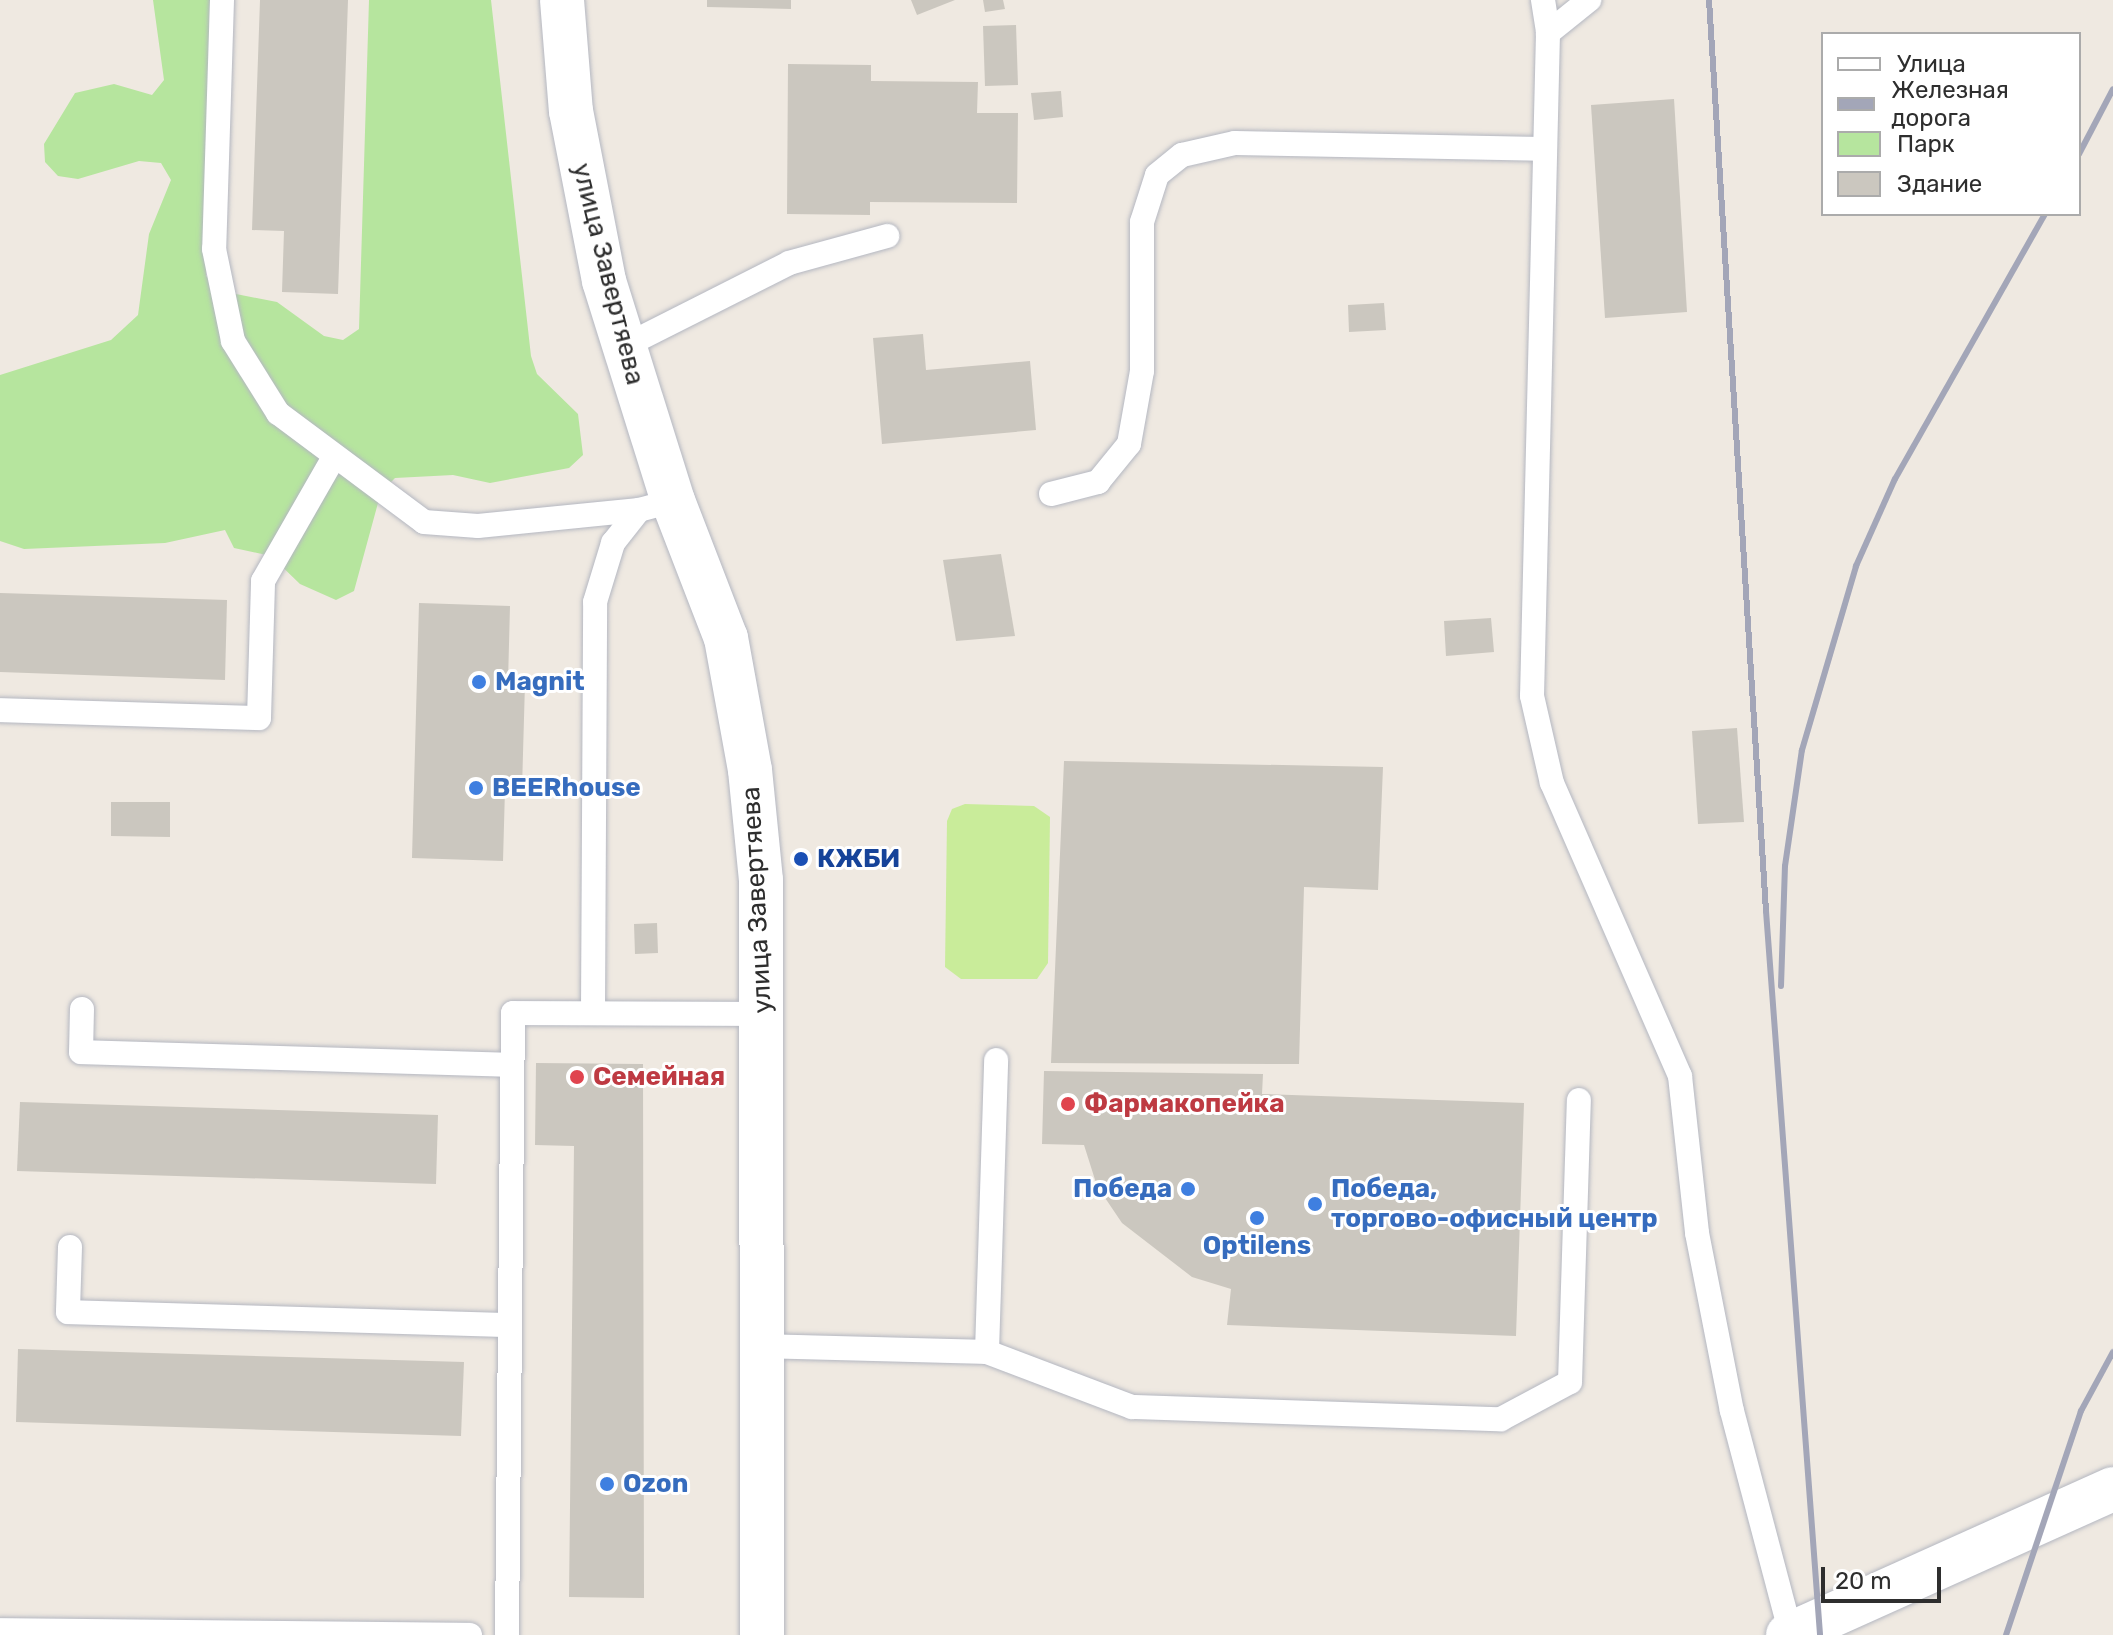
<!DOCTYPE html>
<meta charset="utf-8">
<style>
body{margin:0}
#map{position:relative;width:2113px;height:1635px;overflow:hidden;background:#efe9e1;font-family:Rubik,sans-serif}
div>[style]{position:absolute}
.green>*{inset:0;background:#b6e59e}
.pitch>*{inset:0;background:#c9ec9a}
.building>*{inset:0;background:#cbc7bf}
.roads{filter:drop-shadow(0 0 2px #b4b7c1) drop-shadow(0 0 2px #b4b7c1)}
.lane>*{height:24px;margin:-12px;padding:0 12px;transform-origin:12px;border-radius:12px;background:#fff}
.street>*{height:44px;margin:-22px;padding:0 22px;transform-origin:22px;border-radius:22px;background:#fff}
.secondary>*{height:44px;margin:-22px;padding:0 22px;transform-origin:22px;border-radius:22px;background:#fff}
.rail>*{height:6px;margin:-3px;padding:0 3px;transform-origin:3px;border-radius:3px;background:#a3a6b8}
.dots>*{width:22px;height:22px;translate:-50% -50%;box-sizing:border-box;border:4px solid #fff;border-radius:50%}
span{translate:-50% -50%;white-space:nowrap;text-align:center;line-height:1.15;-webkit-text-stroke:6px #fff;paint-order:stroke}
.street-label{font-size:26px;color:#2e2e2e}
.shop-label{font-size:26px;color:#366cbe;font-weight:700}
.left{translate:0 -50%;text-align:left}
.right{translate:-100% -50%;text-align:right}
.transit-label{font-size:26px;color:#164399;font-weight:700}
.health-label{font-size:26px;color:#be3a42;font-weight:700}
.legend{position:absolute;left:1821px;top:32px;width:260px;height:184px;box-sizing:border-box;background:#fff;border:2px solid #ababab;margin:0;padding:10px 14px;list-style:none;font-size:24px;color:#2e2e2e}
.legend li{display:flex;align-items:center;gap:16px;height:40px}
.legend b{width:40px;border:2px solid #ababab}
.scale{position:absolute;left:1821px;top:1567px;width:120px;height:36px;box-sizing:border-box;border:4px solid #2e2e2e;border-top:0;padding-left:10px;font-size:24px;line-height:28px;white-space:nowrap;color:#2e2e2e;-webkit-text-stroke:6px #fff;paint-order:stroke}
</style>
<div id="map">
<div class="green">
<i style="clip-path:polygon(153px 0,210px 0,206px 276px,221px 291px,277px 302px,324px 336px,343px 340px,359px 329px,369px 0,491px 0,531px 356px,537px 374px,578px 414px,583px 455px,569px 468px,490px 483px,453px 475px,395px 478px,381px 492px,354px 591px,336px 600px,300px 584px,271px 556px,234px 548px,225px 530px,165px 543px,24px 549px,0 541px,0 375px,111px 340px,138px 315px,149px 234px,171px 180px,161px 163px,139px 161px,78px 179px,58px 176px,45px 162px,44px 144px,75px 93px,114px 84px,152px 95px,164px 80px)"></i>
</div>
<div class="pitch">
<i style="clip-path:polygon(965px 804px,1034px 806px,1050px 817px,1048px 963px,1037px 979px,961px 979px,945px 967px,947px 821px,952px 809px)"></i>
</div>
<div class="building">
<i style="clip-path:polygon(260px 0,348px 0,338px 294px,282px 292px,284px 231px,252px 230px)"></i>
<i style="clip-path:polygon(707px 0,791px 0,791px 9px,707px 7px)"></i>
<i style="clip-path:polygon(911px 0,955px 0,917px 15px)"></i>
<i style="clip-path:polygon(983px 0,1003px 0,1005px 9px,985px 12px)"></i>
<i style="clip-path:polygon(1016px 25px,1018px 85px,985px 86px,983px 26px)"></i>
<i style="clip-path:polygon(788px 64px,871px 65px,871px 81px,978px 82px,977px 113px,1018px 113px,1017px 203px,870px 202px,870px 215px,787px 214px)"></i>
<i style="clip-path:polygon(1061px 91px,1063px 117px,1034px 120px,1031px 93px)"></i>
<i style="clip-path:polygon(1674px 99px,1687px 312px,1605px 318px,1591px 105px)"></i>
<i style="clip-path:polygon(1384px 303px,1386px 330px,1349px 332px,1348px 305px)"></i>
<i style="clip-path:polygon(923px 334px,926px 370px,1030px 361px,1036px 430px,882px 444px,873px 338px)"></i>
<i style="clip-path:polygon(1001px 554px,1015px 636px,956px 641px,943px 560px)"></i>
<i style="clip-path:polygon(0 593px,227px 600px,225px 680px,0 672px)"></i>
<i style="clip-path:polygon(419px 603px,510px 606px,508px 682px,525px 683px,522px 789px,505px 789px,503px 861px,412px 858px)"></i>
<i style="clip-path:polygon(1491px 618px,1494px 652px,1446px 656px,1444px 621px)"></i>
<i style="clip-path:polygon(1737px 728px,1744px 822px,1698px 824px,1692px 731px)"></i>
<i style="clip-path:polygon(1064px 761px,1383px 767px,1378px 890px,1304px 887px,1299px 1064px,1051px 1063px)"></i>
<i style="clip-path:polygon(111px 802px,170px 802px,170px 837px,111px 836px)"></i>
<i style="clip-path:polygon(657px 923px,658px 953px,635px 954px,634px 924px)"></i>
<i style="clip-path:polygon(536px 1063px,643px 1064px,644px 1598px,569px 1597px,574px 1146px,535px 1145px)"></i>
<i style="clip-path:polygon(1044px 1071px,1263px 1074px,1262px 1094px,1524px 1103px,1516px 1336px,1227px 1325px,1231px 1289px,1192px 1277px,1122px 1223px,1097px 1186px,1084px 1145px,1042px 1144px)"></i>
<i style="clip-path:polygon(20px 1102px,438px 1115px,436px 1184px,17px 1171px)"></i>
<i style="clip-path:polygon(18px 1349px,464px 1362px,461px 1436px,16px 1422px)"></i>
</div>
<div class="roads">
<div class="lane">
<i style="left:222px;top:0;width:249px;rotate:91.8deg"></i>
<i style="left:214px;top:249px;width:94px;rotate:78.3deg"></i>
<i style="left:233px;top:341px;width:85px;rotate:58deg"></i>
<i style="left:278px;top:413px;width:182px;rotate:36.7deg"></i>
<i style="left:424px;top:522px;width:54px;rotate:4.2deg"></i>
<i style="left:478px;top:526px;width:162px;rotate:-5.7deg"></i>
<i style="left:639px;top:510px;width:35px;rotate:-15deg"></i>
<i style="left:1543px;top:0;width:33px;rotate:81deg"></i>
<i style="left:1548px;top:33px;width:663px;rotate:91.38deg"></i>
<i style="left:1532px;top:696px;width:89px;rotate:77.1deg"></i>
<i style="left:1552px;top:783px;width:320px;rotate:66.4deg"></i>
<i style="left:1680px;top:1076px;width:158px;rotate:83.8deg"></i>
<i style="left:1697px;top:1233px;width:181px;rotate:78.9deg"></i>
<i style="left:1732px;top:1411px;width:231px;rotate:75.2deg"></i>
<i style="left:1548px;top:33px;width:53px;rotate:-38.8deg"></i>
<i style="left:623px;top:347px;width:186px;rotate:-26.8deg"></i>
<i style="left:789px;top:263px;width:102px;rotate:-15.4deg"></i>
<i style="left:1051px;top:494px;width:49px;rotate:-14.3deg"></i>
<i style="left:1098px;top:482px;width:49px;rotate:-50.8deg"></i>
<i style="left:1129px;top:444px;width:74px;rotate:-79.9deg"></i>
<i style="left:1142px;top:371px;width:149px;rotate:-90deg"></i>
<i style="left:1142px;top:222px;width:49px;rotate:-72.3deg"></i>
<i style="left:1157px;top:175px;width:32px;rotate:-39deg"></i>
<i style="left:1182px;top:155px;width:54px;rotate:-12.8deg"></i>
<i style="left:1235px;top:143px;width:306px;rotate:1.1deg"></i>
<i style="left:0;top:710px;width:259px;rotate:1.8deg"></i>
<i style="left:259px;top:718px;width:137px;rotate:-88.3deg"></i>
<i style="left:263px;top:581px;width:141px;rotate:-60.2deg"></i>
<i style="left:82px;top:1009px;width:43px;rotate:91.3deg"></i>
<i style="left:81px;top:1052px;width:431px;rotate:1.7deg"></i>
<i style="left:593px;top:1012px;width:410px;rotate:-89.7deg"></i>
<i style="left:595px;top:602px;width:62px;rotate:-73deg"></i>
<i style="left:613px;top:543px;width:42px;rotate:-51.8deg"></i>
<i style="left:70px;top:1247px;width:65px;rotate:91.8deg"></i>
<i style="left:68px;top:1312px;width:442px;rotate:1.7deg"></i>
<i style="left:761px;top:1346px;width:226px;rotate:1.5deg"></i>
<i style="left:987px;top:1352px;width:155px;rotate:20.8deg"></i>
<i style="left:1132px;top:1407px;width:369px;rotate:1.9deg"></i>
<i style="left:1501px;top:1419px;width:78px;rotate:-28.2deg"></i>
<i style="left:1570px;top:1382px;width:282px;rotate:-88.2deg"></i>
<i style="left:987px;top:1352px;width:292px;rotate:-88.2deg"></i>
<i style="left:0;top:1630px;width:470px;rotate:0.6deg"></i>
<i style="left:507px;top:1635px;width:622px;rotate:-89.45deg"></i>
<i style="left:513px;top:1013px;width:250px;rotate:0.2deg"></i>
</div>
<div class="street">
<i style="left:1788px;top:1635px;width:356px;rotate:-24.2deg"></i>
</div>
<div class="secondary">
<i style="left:562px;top:0;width:111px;rotate:85.4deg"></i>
<i style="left:571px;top:111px;width:173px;rotate:79deg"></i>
<i style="left:604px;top:281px;width:231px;rotate:72.6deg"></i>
<i style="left:673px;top:501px;width:147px;rotate:68.9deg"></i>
<i style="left:726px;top:638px;width:134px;rotate:79.7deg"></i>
<i style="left:750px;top:770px;width:111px;rotate:84.3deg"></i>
<i style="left:761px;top:880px;width:755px;rotate:89.92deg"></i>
</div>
</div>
<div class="rail">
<i style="left:1709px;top:0;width:913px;rotate:86.42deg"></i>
<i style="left:1766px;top:911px;width:726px;rotate:85.73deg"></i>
<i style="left:2079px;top:154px;width:73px;rotate:-62.4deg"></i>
<i style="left:1781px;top:986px;width:120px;rotate:-88.1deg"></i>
<i style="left:1785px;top:866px;width:117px;rotate:-81.7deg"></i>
<i style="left:1802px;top:750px;width:192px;rotate:-73.6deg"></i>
<i style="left:1856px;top:566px;width:95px;rotate:-65.9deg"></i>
<i style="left:1895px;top:479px;width:305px;rotate:-60.5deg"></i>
<i style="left:2006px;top:1635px;width:236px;rotate:-71.5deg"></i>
<i style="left:2081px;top:1411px;width:67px;rotate:-61.5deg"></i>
</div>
<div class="dots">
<i style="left:479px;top:682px;background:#3f7fe0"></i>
<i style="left:476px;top:788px;background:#3f7fe0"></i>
<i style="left:801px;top:859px;background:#1a4fb4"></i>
<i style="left:577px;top:1077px;background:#e0444e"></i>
<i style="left:1068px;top:1104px;background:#e0444e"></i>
<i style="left:1188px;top:1189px;background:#3f7fe0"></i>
<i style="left:1315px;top:1204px;background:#3f7fe0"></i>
<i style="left:1257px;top:1218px;background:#3f7fe0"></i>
<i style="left:607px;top:1484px;background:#3f7fe0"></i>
</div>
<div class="street-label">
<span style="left:608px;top:274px;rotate:76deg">улица Завертяева</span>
<span style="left:757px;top:900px;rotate:-93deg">улица Завертяева</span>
</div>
<div class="shop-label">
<span class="left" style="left:495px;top:682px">Magnit</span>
<span class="left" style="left:492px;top:788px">BEERhouse</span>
<span class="right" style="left:1172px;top:1189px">Победа</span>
<span class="left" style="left:1331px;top:1204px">Победа,<br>торгово-офисный центр</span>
<span style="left:1257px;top:1246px">Optilens</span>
<span class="left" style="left:623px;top:1484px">Ozon</span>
</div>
<div class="transit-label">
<span class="left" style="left:817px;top:859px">КЖБИ</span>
</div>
<div class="health-label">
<span class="left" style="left:593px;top:1077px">Семейная</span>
<span class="left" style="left:1084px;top:1104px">Фармакопейка</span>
</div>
<ul class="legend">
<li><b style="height:10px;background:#fff"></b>Улица</li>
<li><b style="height:10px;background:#a3a6b8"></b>Железная дорога</li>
<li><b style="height:22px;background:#b6e59e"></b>Парк</li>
<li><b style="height:22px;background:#cbc7bf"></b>Здание</li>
</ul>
<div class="scale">20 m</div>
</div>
